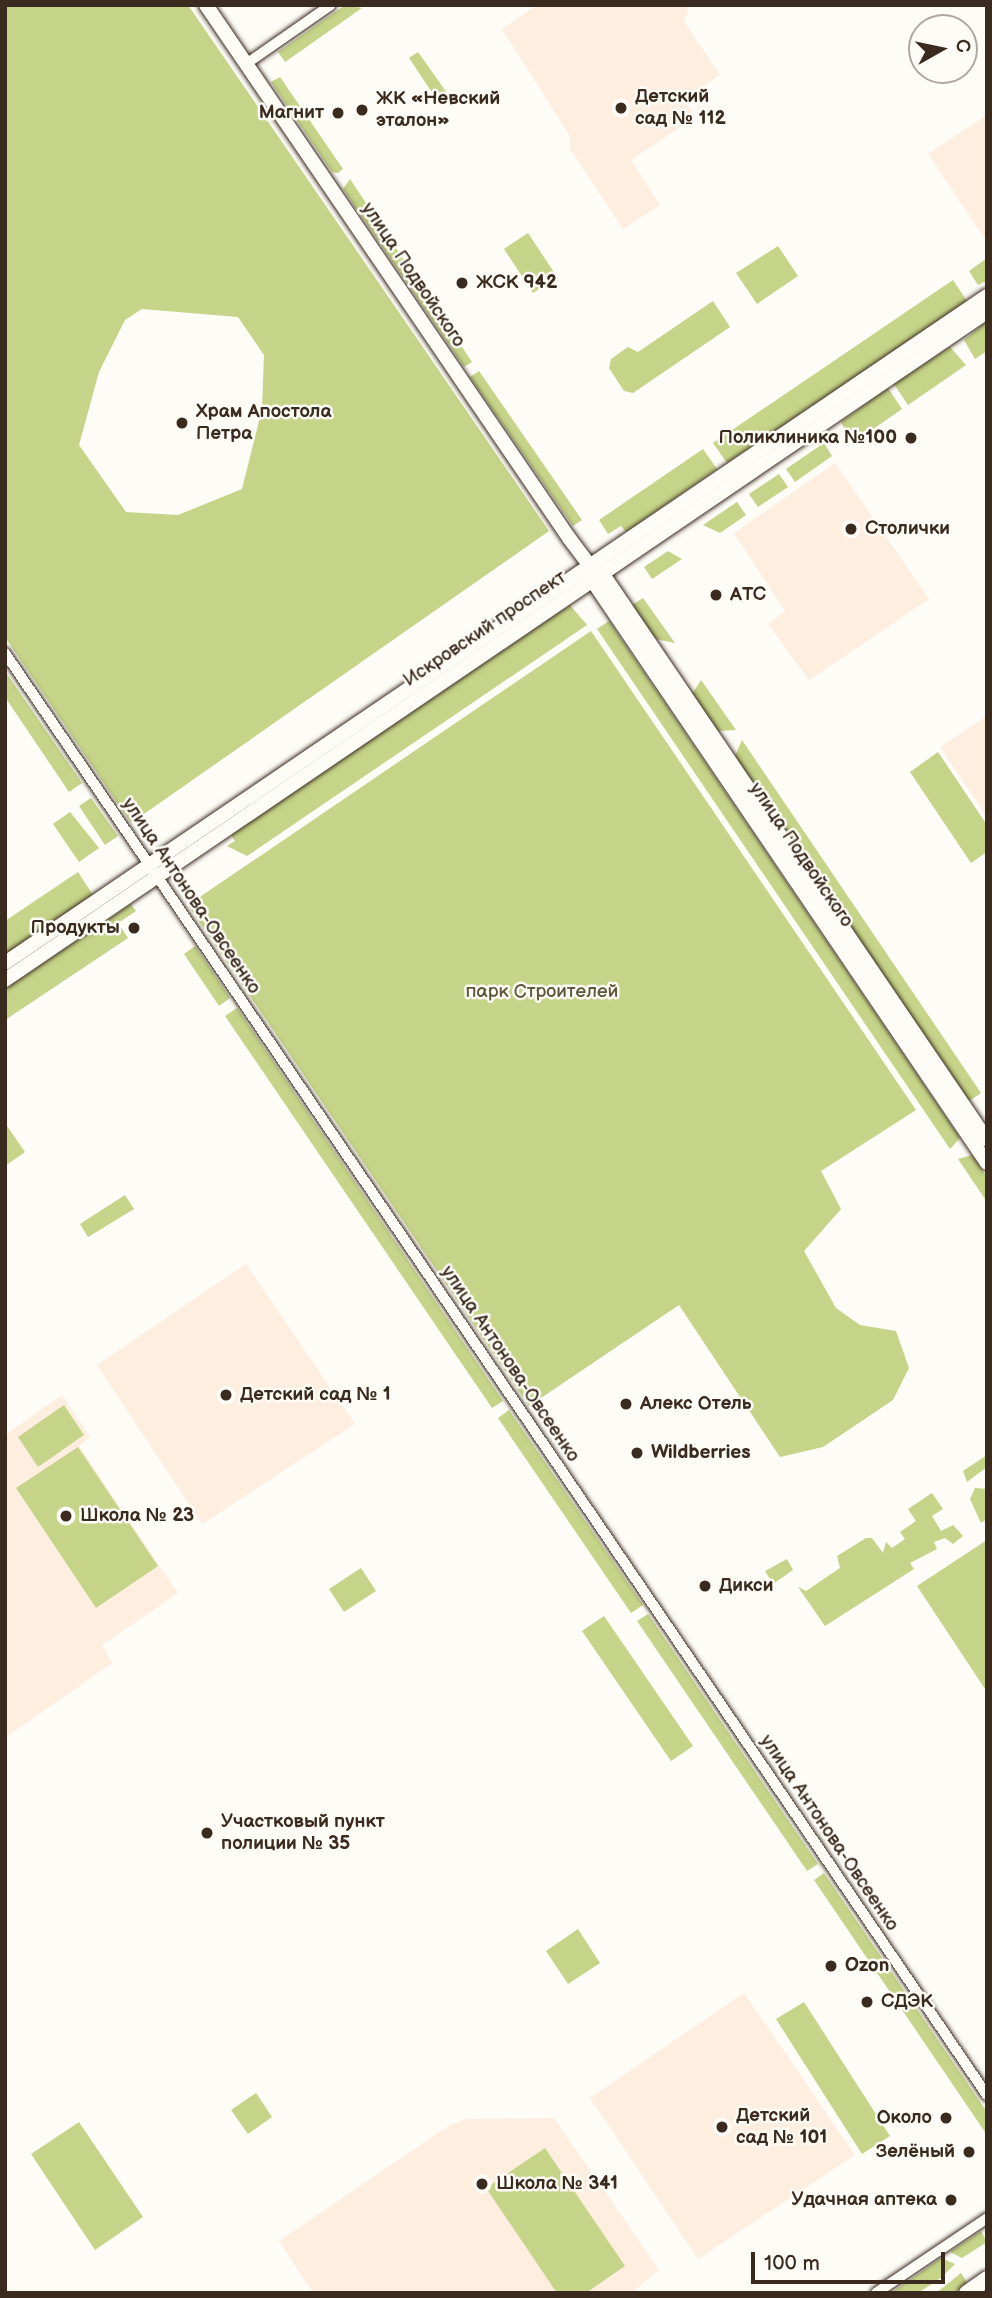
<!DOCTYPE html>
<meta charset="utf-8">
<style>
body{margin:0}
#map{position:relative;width:992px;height:2298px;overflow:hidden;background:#fdfcf7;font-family:"Balsamiq Sans",sans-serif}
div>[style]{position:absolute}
.built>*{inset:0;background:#fdeee0}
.green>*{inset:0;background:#c5d488}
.roads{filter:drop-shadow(0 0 2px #3b2a1e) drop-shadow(0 0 2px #3b2a1e)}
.street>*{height:10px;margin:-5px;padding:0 5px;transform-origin:5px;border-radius:5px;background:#fdfcf7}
.secondary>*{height:14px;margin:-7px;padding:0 7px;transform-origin:7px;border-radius:7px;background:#fdfcf7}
.primary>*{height:16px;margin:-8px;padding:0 8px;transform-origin:8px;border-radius:8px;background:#fdfcf7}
.dots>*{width:19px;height:19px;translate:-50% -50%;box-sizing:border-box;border:4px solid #fdfcf7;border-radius:50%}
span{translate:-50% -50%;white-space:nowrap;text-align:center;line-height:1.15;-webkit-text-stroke:5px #fdfcf7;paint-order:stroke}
.poi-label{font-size:19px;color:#3b2a1e;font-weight:700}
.left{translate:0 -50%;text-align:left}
.right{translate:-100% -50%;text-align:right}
.street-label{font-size:19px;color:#3b2a1e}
.park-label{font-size:19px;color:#5e5438}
.frame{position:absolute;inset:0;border:7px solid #3b2a1e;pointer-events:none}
.north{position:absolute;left:908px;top:14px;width:70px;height:70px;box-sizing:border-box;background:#fdfcf7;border:2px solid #afa8a0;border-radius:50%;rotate:81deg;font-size:19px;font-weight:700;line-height:28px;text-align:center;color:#3b2a1e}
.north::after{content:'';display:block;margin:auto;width:24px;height:32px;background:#3b2a1e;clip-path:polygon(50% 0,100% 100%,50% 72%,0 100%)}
.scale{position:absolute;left:751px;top:2252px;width:194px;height:32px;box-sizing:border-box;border:4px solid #3b2a1e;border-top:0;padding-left:9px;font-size:21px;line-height:24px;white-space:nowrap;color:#3b2a1e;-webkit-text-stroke:5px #fdfcf7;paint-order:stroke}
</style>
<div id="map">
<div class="built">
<i style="clip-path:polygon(537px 5px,686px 5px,689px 9px,684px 22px,720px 75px,684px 99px,695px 117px,631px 160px,660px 205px,623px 229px,570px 149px,570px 136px,502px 29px)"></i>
<i style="clip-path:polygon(987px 115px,987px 240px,986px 241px,928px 154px)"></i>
<i style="clip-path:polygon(835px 463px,929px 599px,809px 680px,768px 624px,785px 611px,734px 533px)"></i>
<i style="clip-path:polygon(987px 716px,987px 817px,940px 747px)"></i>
<i style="clip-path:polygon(246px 1264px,355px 1424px,202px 1524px,97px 1365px)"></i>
<i style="clip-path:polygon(62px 1395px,90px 1437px,79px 1446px,178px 1593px,102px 1645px,112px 1663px,5px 1738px,5px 1435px)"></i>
<i style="clip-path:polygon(744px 1993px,855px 2155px,698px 2259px,590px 2098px)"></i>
<i style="clip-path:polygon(554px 2118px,659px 2270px,631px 2293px,313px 2293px,279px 2241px,450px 2125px,467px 2119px)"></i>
</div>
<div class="green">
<i style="clip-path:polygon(evenodd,5px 5px,188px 5px,549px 531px,131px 823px,5px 637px,5px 5px,142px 309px,238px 317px,264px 355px,262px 409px,242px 489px,178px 515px,126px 512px,79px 445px,99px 372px,125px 320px,142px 309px)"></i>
<i style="clip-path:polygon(345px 5px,362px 8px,285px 62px,278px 52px)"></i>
<i style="clip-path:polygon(418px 52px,447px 93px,437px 100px,409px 58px)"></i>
<i style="clip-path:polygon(280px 77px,343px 169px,338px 173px,332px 172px,271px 82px)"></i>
<i style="clip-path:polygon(350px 179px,472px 362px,464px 367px,343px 189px)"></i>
<i style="clip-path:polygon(528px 233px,557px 277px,533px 293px,504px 249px)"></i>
<i style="clip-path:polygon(778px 246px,798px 276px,757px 304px,736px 273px)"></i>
<i style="clip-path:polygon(987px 258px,987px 286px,984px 282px,978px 285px,969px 271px)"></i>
<i style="clip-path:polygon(953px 280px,967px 301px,727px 463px,713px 443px)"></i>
<i style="clip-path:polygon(713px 301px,730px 327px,633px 393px,624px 391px,609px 368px,611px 359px,628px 347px,638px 352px)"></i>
<i style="clip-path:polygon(987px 321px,987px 351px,975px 359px,964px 340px)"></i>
<i style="clip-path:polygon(950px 347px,966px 365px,908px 405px,894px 384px)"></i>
<i style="clip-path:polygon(479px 371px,582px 520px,573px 526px,470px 377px)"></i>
<i style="clip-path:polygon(888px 388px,902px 409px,852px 444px,841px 422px)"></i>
<i style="clip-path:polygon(824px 443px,832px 456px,795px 482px,786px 469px)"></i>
<i style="clip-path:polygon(703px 449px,717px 469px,626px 532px,621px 526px,608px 534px,599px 520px)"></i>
<i style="clip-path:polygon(779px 474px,788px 487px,758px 507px,749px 494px)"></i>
<i style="clip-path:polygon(737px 502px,746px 515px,720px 533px,703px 525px)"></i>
<i style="clip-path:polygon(668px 551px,682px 559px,652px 579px,644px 567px)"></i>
<i style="clip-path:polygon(643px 598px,675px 643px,655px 639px,632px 605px)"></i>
<i style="clip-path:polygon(570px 605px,587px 625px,247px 856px,227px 846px,235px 841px,231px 835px)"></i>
<i style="clip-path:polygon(609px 621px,960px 1138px,950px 1149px,597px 629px)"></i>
<i style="clip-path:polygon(591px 631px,916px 1110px,821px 1171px,841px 1209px,804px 1251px,836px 1308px,860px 1325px,896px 1331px,909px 1368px,893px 1400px,823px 1447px,780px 1457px,679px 1305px,529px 1406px,188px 905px)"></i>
<i style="clip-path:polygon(5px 671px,82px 783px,69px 792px,5px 697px)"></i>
<i style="clip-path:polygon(701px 680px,736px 730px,717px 731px,692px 694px)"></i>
<i style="clip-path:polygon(742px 740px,981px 1093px,969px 1101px,735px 756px)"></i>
<i style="clip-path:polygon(938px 752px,987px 825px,987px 852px,971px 863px,910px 772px)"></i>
<i style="clip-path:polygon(91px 798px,118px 836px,105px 845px,79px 806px)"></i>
<i style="clip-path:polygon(70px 812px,99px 848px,79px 862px,53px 824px)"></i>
<i style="clip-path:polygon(78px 872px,93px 895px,5px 955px,5px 921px)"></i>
<i style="clip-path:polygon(131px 904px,136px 911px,118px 923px,128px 938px,5px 1020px,5px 989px)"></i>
<i style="clip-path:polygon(195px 946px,230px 998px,219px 1006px,184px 954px)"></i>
<i style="clip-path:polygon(237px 1008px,503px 1401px,492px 1408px,225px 1016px)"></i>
<i style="clip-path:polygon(5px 1123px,25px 1152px,5px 1166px)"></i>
<i style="clip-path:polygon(972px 1155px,987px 1177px,987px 1202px,958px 1159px)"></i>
<i style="clip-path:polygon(125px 1195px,134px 1209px,88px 1237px,80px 1224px)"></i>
<i style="clip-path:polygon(64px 1405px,84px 1435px,38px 1467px,18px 1437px)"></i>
<i style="clip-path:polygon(509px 1410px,643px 1605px,631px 1613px,498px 1418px)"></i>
<i style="clip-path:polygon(78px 1447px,158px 1566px,96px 1608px,16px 1488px)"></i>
<i style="clip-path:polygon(987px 1455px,987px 1467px,967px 1482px,963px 1471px)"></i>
<i style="clip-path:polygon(975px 1488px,987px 1489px,987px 1519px,981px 1523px,970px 1499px)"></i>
<i style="clip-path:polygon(932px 1493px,943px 1509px,932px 1516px,941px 1531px,953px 1525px,963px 1536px,953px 1544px,945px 1538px,934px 1542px,937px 1549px,910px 1563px,914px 1569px,825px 1626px,798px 1587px,806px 1591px,840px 1568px,837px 1556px,866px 1538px,872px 1538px,883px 1553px,886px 1542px,892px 1548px,905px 1539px,900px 1532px,916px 1521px,908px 1509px)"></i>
<i style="clip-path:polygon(987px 1540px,987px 1692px,917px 1586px)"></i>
<i style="clip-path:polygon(787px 1559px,793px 1570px,773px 1584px,765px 1571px)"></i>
<i style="clip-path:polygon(361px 1568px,376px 1591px,344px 1612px,329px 1589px)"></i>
<i style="clip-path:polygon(648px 1614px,818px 1864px,807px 1871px,637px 1621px)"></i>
<i style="clip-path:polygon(604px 1616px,693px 1746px,671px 1761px,582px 1631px)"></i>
<i style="clip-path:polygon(824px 1873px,987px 2112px,987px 2135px,814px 1880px)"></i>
<i style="clip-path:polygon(578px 1929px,600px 1963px,568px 1984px,546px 1951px)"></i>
<i style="clip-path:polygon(804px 2002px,890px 2136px,862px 2154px,776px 2019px)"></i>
<i style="clip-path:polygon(256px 2093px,272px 2117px,248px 2134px,231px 2110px)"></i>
<i style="clip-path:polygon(79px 2122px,143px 2217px,95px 2250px,31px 2154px)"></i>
<i style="clip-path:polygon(545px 2148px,625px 2266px,586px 2293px,557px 2293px,486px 2188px)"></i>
<i style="clip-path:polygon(981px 2231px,987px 2242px,962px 2258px,950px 2252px)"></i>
<i style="clip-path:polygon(941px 2258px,955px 2264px,942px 2277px,918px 2293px,891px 2293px)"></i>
<i style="clip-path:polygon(961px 2273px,968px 2284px,955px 2293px,936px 2293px)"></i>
</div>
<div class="roads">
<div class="street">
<i style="left:246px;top:64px;width:103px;rotate:-34.8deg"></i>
<i style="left:5px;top:653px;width:1745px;rotate:55.75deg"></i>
<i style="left:876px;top:2293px;width:134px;rotate:-34deg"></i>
</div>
<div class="secondary">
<i style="left:206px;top:5px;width:645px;rotate:55.74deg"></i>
<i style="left:569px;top:538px;width:35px;rotate:53deg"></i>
<i style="left:590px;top:566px;width:14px;rotate:30deg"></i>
<i style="left:602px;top:573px;width:685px;rotate:55.82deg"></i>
<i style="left:590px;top:571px;width:9px;rotate:77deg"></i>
<i style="left:592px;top:580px;width:704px;rotate:55.88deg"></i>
<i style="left:5px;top:963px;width:1187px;rotate:-34.19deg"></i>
<i style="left:5px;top:980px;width:1188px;rotate:-34.23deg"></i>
</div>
<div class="primary">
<i style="left:967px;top:2293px;width:24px;rotate:-35deg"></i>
</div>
</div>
<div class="dots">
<i style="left:621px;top:108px;background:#3b2a1e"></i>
<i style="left:362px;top:110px;background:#3b2a1e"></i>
<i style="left:338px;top:113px;background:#3b2a1e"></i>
<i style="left:462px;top:283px;background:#3b2a1e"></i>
<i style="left:182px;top:423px;background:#3b2a1e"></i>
<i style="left:911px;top:438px;background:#3b2a1e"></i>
<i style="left:851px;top:529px;background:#3b2a1e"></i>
<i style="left:716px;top:595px;background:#3b2a1e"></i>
<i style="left:134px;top:928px;background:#3b2a1e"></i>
<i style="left:226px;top:1395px;background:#3b2a1e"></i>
<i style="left:626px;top:1404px;background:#3b2a1e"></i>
<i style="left:637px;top:1453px;background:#3b2a1e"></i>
<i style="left:66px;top:1516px;background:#3b2a1e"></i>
<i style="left:705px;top:1586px;background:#3b2a1e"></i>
<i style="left:207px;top:1833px;background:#3b2a1e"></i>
<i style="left:831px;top:1966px;background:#3b2a1e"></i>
<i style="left:867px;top:2002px;background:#3b2a1e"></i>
<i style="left:946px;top:2118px;background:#3b2a1e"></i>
<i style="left:722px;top:2127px;background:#3b2a1e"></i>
<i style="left:969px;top:2152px;background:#3b2a1e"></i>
<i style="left:482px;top:2184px;background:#3b2a1e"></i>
<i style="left:951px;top:2200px;background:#3b2a1e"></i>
</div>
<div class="poi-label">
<span class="left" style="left:635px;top:108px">Детский<br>сад № 112</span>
<span class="left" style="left:376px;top:110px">ЖК «Невский<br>эталон»</span>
<span class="right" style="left:324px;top:113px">Магнит</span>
<span class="left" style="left:476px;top:283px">ЖСК 942</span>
<span class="left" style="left:196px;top:423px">Храм Апостола<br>Петра</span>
<span class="right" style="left:897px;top:438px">Поликлиника №100</span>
<span class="left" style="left:865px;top:529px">Столички</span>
<span class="left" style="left:730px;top:595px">АТС</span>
<span class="right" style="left:120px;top:928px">Продукты</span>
<span class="left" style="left:240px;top:1395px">Детский сад № 1</span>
<span class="left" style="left:640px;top:1404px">Алекс Отель</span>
<span class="left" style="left:651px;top:1453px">Wildberries</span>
<span class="left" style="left:80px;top:1516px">Школа № 23</span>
<span class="left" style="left:719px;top:1586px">Дикси</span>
<span class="left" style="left:221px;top:1833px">Участковый пункт<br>полиции № 35</span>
<span class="left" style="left:845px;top:1966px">Ozon</span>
<span class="left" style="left:881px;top:2002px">СДЭК</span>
<span class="left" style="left:736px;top:2127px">Детский<br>сад № 101</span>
<span class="right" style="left:932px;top:2118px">Около</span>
<span class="right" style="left:955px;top:2152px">Зелёный</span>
<span class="left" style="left:496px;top:2184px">Школа № 341</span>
<span class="right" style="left:937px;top:2200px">Удачная аптека</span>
</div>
<div class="street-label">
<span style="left:413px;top:275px;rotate:56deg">улица Подвойского</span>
<span style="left:485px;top:629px;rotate:-34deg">Искровский проспект</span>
<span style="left:801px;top:855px;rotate:56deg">улица Подвойского</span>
<span style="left:191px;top:896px;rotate:56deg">улица Антонова-Овсеенко</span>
<span style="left:510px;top:1364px;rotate:56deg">улица Антонова-Овсеенко</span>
<span style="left:829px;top:1833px;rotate:56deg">улица Антонова-Овсеенко</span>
</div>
<div class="park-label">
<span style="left:542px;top:992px">парк Строителей</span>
</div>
<div class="frame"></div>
<div class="north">С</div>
<div class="scale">100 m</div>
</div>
